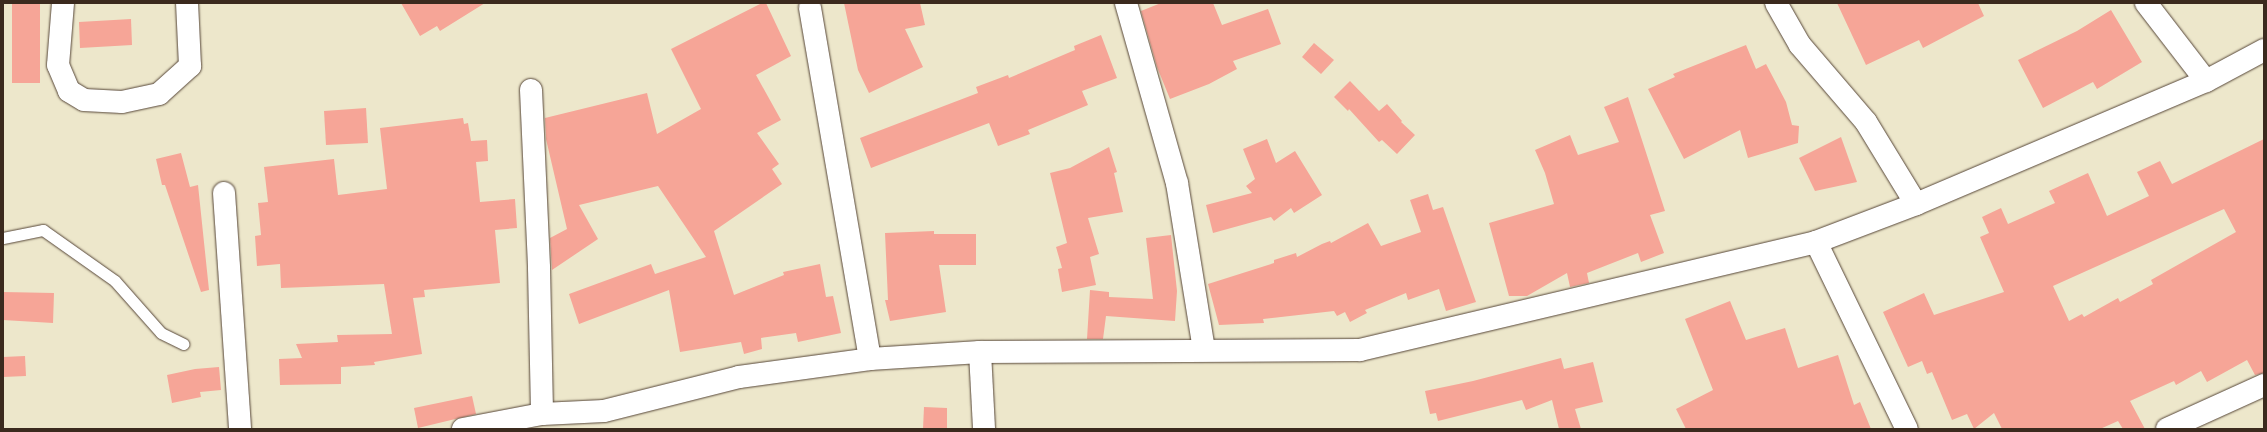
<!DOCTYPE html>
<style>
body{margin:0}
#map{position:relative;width:2267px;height:432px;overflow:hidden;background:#ede7cb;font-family:Mynerve,sans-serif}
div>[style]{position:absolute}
.building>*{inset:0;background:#f6a597}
.roads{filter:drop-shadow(0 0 1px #564638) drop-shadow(0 0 1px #564638)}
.service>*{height:11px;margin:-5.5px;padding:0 5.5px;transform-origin:5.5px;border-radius:5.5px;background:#fff}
.minor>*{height:22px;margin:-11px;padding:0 11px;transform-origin:11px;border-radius:11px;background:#fff}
span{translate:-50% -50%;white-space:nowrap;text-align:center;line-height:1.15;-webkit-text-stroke:4px #f7f3e8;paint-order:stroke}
.frame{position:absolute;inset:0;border:4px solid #3b2a1e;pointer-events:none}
</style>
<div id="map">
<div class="building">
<i style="clip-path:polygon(12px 3px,40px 3px,40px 83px,12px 83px)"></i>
<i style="clip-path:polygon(401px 3px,485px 3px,440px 31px,437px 26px,420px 36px)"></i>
<i style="clip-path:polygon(762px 3px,766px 3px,791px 56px,756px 75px,781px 120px,757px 133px,779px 164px,772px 169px,782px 184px,714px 231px,734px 295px,784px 275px,783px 272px,820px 264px,826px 297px,833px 296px,841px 333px,798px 342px,796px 333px,761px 338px,762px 349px,744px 354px,741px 342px,680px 352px,669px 290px,579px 324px,569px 294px,651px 264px,655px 274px,706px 257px,658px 186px,579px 205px,598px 239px,552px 270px,550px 238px,567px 229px,546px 139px,545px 118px,647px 93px,657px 134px,701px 109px,671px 49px)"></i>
<i style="clip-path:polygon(844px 3px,920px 3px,925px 25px,905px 29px,923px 67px,869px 93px,858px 70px)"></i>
<i style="clip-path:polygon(1161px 3px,1213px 3px,1222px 25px,1268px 9px,1281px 44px,1233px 61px,1237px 69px,1209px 84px,1170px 99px,1157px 67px,1141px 11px)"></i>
<i style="clip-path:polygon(1837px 3px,1978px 3px,1984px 16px,1923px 48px,1919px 40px,1866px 65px)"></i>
<i style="clip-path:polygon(2111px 10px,2142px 62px,2097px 89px,2093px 82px,2043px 108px,2018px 60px,2077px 31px)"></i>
<i style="clip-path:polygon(131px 19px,132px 45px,80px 48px,79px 22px)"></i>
<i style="clip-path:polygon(1101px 35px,1117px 78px,1082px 91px,1088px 105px,1028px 130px,1030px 134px,998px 146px,989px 123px,871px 168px,860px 138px,978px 93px,976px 87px,1008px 75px,1009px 78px,1075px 50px,1074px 46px)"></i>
<i style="clip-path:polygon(1314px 43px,1334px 60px,1321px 74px,1302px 57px)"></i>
<i style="clip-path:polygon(1746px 45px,1756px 69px,1766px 64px,1786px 102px,1792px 125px,1799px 126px,1798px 143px,1748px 158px,1740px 130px,1684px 159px,1648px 89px,1675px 77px,1673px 74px)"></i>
<i style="clip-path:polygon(1350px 81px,1379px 111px,1387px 104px,1402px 121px,1401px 122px,1415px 135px,1397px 154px,1382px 140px,1379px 142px,1349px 109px,1348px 111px,1334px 97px)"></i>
<i style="clip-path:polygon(1628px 97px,1665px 211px,1650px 215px,1664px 253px,1641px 262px,1638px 253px,1587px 273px,1589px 283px,1570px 287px,1567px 273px,1527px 296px,1509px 296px,1489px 223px,1554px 204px,1545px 173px,1535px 150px,1570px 135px,1578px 155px,1619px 142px,1604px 107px)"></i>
<i style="clip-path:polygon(366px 108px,368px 143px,326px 145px,324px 111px)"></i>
<i style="clip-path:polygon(463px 118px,464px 124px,468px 123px,471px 141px,487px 140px,488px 161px,476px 162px,480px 202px,515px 199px,517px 228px,495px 230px,500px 283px,424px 290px,425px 297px,413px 298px,422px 354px,374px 362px,375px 365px,341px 367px,341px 384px,280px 385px,279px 359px,302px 358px,296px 344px,338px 342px,337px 335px,392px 334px,384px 284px,281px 288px,280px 264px,257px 266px,255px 236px,261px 235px,258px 203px,268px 202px,264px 167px,334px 159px,338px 195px,387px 189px,380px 128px)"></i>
<i style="clip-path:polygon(1841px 137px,1857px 182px,1815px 191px,1799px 158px)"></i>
<i style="clip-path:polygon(1267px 139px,1276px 163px,1295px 151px,1322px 195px,1294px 213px,1291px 208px,1274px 221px,1271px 217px,1213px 233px,1206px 205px,1252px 193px,1246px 186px,1255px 179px,1243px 149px)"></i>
<i style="clip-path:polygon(evenodd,2264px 139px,2264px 373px,2255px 375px,2247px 360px,2207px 382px,2201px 371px,2176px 385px,2174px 381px,2130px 401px,2145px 429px,2123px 429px,2118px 421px,2100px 429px,2002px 429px,1994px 413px,1974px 429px,1967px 414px,1952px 420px,1932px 372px,1927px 374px,1922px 361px,1908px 367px,1883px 312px,1924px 293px,1934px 315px,2004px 292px,1980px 237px,1989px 233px,1982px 217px,2001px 208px,2008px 224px,2055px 203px,2049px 191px,2088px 173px,2107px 216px,2149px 196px,2137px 172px,2160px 161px,2172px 184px,2264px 139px,2224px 209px,2236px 232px,2151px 280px,2153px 284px,2120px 302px,2118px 298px,2084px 317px,2082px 314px,2069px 321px,2053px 286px,2224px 209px)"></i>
<i style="clip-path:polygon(1109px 147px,1117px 172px,1114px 173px,1123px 212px,1088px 218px,1099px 254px,1090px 257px,1096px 285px,1062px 292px,1058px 269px,1062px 268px,1056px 247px,1067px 243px,1050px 173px,1070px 168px)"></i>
<i style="clip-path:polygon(181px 153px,190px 187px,198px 185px,209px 290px,201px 292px,165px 185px,162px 185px,156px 159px)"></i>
<i style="clip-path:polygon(1428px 194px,1433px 210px,1443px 207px,1476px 302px,1446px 311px,1439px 289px,1408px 300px,1406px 293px,1365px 310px,1367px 313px,1350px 322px,1345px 312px,1337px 316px,1334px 311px,1263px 319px,1264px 323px,1219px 325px,1208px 284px,1274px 263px,1274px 260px,1296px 253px,1297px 257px,1322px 244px,1330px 241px,1331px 243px,1368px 223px,1381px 246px,1421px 232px,1410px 200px)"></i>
<i style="clip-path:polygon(934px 231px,934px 234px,976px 234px,976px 265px,939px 265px,946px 312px,890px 321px,885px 300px,888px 300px,885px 233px)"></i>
<i style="clip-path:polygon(1171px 235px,1177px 291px,1175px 321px,1106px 316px,1103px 339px,1087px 339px,1090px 290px,1109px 292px,1109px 297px,1153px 299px,1146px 238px)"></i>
<i style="clip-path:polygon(3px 292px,54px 293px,53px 323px,3px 320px)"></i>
<i style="clip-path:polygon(1730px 301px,1746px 340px,1785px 328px,1798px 368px,1838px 355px,1854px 405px,1860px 402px,1871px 429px,1686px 429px,1676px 409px,1713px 390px,1685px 319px)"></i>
<i style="clip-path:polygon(25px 356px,26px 376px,3px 377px,3px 357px)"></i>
<i style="clip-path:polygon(1561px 358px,1564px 369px,1593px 362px,1603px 402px,1575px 409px,1581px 429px,1559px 429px,1552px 400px,1526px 410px,1522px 400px,1438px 421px,1436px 413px,1430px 414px,1425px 391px,1473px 381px)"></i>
<i style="clip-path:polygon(219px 367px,221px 390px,200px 392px,201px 397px,172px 403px,167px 375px,195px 369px)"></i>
<i style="clip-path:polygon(472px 396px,476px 414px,418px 428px,414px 408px)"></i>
<i style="clip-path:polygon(924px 407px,947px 408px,947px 429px,923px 429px)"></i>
</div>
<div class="roads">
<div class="service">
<i style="left:3px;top:238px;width:41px;rotate:-11.3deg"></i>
<i style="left:43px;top:230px;width:88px;rotate:35.3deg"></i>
<i style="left:115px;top:281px;width:69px;rotate:48.5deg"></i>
<i style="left:161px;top:333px;width:25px;rotate:26deg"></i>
</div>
<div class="minor">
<i style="left:63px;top:3px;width:62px;rotate:94.6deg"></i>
<i style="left:58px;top:65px;width:28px;rotate:67deg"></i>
<i style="left:69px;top:91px;width:17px;rotate:31deg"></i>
<i style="left:84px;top:100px;width:38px;rotate:3deg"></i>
<i style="left:122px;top:102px;width:38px;rotate:-12deg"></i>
<i style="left:159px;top:94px;width:42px;rotate:-42.1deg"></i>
<i style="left:190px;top:66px;width:63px;rotate:-92.7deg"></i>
<i style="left:1126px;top:3px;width:187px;rotate:74.2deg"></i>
<i style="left:1177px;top:183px;width:169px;rotate:80.8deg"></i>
<i style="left:1776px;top:3px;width:48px;rotate:60.3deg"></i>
<i style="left:1800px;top:45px;width:101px;rotate:49.4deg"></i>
<i style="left:1866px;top:122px;width:96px;rotate:58.6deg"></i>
<i style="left:2146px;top:3px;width:98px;rotate:52.4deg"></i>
<i style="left:810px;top:8px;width:356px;rotate:80.3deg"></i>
<i style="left:531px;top:90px;width:178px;rotate:87.4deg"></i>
<i style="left:539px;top:268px;width:146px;rotate:88.8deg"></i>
<i style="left:224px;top:193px;width:237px;rotate:86.1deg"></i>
<i style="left:1816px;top:242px;width:208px;rotate:64.1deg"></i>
<i style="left:980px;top:352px;width:77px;rotate:87deg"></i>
<i style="left:463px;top:429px;width:80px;rotate:-10.8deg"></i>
<i style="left:542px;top:414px;width:62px;rotate:-2.8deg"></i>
<i style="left:604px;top:411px;width:139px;rotate:-14.1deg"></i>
<i style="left:739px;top:377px;width:132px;rotate:-7.8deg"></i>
<i style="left:870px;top:359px;width:110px;rotate:-3.6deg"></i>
<i style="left:980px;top:352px;width:380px;rotate:-0.3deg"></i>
<i style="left:1360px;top:350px;width:469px;rotate:-13.3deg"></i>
<i style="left:1816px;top:242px;width:107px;rotate:-20.8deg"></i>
<i style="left:1916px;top:204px;width:315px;rotate:-23deg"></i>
<i style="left:2206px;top:81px;width:66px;rotate:-28.1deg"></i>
<i style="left:2167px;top:429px;width:107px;rotate:-24.4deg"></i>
</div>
</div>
<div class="frame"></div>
</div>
